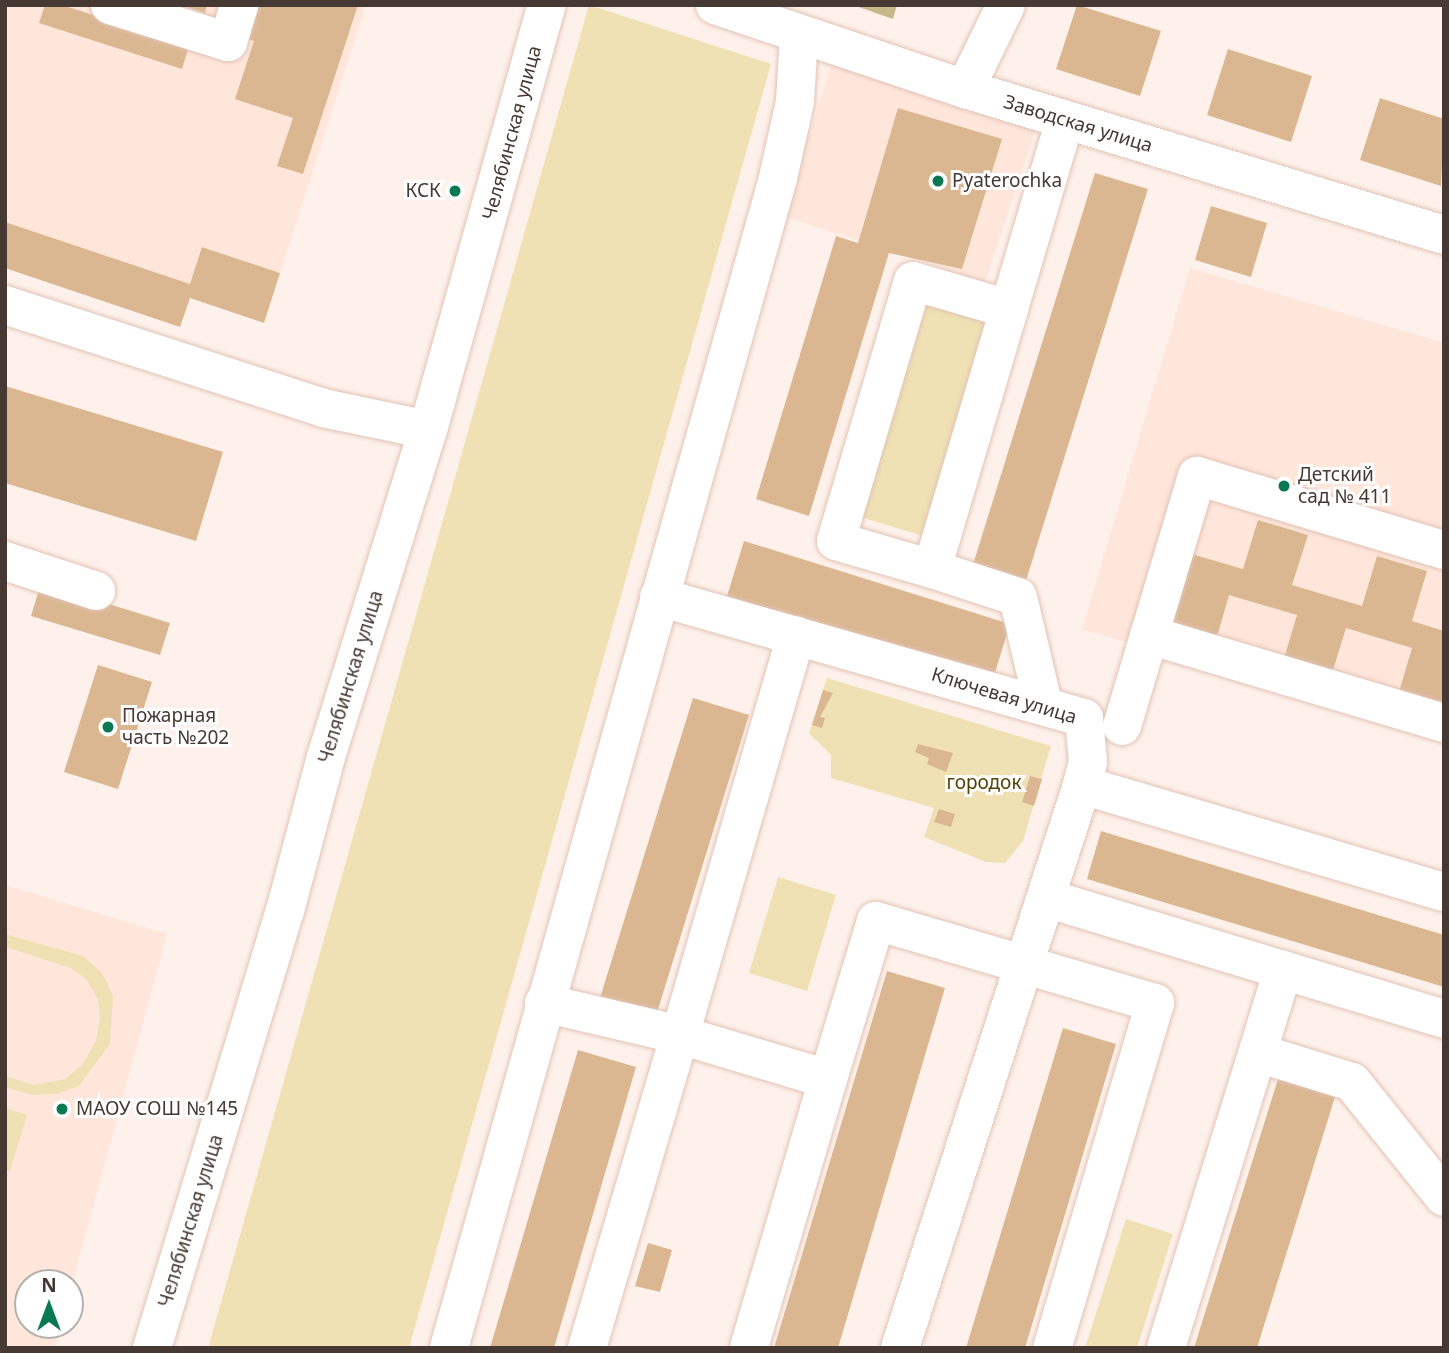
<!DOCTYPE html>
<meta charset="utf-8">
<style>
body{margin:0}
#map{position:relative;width:1449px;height:1353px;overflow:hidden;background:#fef1eb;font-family:"Noto Sans",sans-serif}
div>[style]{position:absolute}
.built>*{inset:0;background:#ffe6db}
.green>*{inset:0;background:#f0e1b4}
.forest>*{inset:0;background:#c7b88a}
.building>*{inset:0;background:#dab791}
.roads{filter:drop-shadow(0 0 2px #e2c3b5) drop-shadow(0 0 2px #e2c3b5)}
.minor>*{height:38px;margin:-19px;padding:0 19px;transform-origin:19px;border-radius:19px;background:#fff}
.dots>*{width:19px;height:19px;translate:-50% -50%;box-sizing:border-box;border:4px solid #fff;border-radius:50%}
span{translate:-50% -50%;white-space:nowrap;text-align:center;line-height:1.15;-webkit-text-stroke:6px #fff;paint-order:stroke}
.street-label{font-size:19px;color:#463934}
.poi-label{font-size:19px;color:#463934}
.left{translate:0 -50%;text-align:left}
.right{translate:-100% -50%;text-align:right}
.park-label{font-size:19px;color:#524205}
.frame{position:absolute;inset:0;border:7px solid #463934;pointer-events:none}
.north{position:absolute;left:14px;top:1269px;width:70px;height:70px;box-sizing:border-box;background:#fff;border:2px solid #b5b0ae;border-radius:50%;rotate:0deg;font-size:19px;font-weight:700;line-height:28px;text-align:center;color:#463934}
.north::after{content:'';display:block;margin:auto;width:24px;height:32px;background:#097954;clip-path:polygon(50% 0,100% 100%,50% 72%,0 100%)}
</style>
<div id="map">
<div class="built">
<i style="clip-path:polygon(5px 5px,366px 5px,280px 273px,203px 247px,190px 284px,5px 222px)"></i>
<i style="clip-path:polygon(832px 63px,1036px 129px,985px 282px,783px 216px)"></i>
<i style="clip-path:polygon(1190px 268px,1444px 343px,1444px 736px,1082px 629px)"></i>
<i style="clip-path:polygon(5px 885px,167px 934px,70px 1292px,70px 1283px,28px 1283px,28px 1325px,61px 1325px,55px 1348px,5px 1348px)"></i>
</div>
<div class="green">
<i style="clip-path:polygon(589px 5px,771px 64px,409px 1348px,208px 1348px)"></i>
<i style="clip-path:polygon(920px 302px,994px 324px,930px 538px,857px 516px)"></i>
<i style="clip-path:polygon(827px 678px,1051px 746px,1023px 841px,1005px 863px,986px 862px,924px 837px,934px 808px,831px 778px,831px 755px,809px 733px)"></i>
<i style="clip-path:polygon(778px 877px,836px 895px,807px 991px,749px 973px)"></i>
<i style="clip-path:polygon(5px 934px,83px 956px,102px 973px,113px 996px,110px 1044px,79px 1086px,56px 1094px,32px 1095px,5px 1087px,5px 1076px,34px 1085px,65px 1079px,83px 1064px,96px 1040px,100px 1018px,98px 1000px,87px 980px,71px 968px,5px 947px)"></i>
<i style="clip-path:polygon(5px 1108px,27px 1115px,10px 1171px,5px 1170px)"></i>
<i style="clip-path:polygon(1126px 1219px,1173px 1234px,1137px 1348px,1085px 1348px)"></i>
</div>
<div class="forest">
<i style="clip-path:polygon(853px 5px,897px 5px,893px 19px)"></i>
</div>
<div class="building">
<i style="clip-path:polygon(45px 5px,62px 5px,189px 46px,182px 69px,39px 23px)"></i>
<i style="clip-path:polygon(181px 5px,207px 5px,205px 13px)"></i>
<i style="clip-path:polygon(249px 5px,358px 5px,303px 174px,277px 166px,293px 118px,235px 99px,254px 41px,239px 37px)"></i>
<i style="clip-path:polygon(1077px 5px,1161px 31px,1140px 96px,1056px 69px)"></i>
<i style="clip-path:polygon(1228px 49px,1312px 76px,1291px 142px,1207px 115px)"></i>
<i style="clip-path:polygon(1380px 98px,1444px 119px,1441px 186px,1360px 160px)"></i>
<i style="clip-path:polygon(898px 108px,1002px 139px,962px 269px,889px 253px,809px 516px,756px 499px,836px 236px,858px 243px)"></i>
<i style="clip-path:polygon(1095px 173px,1148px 189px,1024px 587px,971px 571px)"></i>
<i style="clip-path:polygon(1211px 206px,1267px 223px,1251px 277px,1195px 260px)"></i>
<i style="clip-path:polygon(5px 222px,190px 284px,202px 247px,280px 273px,264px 323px,190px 298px,180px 327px,5px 268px)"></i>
<i style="clip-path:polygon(5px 386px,223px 452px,196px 541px,5px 483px)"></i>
<i style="clip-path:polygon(1258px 520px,1308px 535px,1292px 585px,1362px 606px,1377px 556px,1427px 571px,1412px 621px,1444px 631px,1444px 713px,1397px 699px,1412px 648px,1346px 628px,1330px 680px,1282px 665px,1297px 615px,1229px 595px,1215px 644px,1165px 629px,1188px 553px,1243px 569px)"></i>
<i style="clip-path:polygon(744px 541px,1010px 624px,993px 679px,727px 596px)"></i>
<i style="clip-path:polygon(41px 583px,170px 623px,160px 655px,31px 616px)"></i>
<i style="clip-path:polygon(98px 665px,152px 682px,118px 789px,64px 772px)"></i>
<i style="clip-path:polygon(823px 690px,833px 693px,820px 717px,825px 718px,822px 728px,812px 725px)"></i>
<i style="clip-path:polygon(693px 698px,749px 715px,656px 1016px,600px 998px)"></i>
<i style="clip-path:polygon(918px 744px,953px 753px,946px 772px,927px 764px,929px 758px,915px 752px)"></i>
<i style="clip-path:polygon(1030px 776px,1042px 779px,1034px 806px,1022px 802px)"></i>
<i style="clip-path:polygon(939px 809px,955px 814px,951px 827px,934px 822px)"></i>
<i style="clip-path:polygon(1101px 831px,1444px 935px,1444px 987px,1087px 879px)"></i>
<i style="clip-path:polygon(887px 971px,945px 988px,838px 1348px,774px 1348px)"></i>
<i style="clip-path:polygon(1063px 1028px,1116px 1044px,1025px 1348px,966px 1348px)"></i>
<i style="clip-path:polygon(578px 1050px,636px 1067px,554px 1348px,490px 1348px)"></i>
<i style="clip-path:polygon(1278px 1079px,1335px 1097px,1257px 1348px,1194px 1348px)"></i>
<i style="clip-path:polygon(648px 1243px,672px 1250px,660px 1292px,635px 1286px)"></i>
</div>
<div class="roads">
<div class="minor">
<i style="left:110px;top:5px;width:124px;rotate:17.4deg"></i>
<i style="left:228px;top:42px;width:39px;rotate:-73deg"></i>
<i style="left:715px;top:5px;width:264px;rotate:18.6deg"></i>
<i style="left:965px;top:89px;width:501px;rotate:16.95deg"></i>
<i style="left:965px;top:89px;width:93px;rotate:-64deg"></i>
<i style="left:5px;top:305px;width:334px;rotate:17.9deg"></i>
<i style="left:323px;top:408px;width:107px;rotate:11.8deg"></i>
<i style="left:1009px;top:309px;width:271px;rotate:106.5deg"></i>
<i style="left:932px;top:569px;width:100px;rotate:-163.7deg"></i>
<i style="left:836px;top:541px;width:271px;rotate:-73.5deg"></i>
<i style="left:913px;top:281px;width:100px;rotate:16.3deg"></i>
<i style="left:1009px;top:309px;width:197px;rotate:-73.5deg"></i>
<i style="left:5px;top:561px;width:96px;rotate:18.2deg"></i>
<i style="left:932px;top:569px;width:90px;rotate:18deg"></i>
<i style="left:1018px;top:597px;width:110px;rotate:76.8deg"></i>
<i style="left:659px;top:597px;width:442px;rotate:15.9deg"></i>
<i style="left:1084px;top:718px;width:44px;rotate:84.8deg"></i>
<i style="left:1088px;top:762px;width:24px;rotate:105deg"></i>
<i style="left:1082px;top:785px;width:592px;rotate:107.91deg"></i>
<i style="left:1149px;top:635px;width:308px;rotate:16.6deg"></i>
<i style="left:1122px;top:726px;width:261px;rotate:-73.3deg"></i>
<i style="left:1197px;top:476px;width:258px;rotate:16.7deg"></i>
<i style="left:1082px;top:785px;width:377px;rotate:16.5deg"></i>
<i style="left:1046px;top:898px;width:248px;rotate:16.9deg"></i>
<i style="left:1283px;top:970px;width:396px;rotate:107.2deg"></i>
<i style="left:1283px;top:970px;width:168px;rotate:16.9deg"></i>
<i style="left:544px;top:1003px;width:140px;rotate:13.2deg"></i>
<i style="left:680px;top:1035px;width:416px;rotate:-73.8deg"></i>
<i style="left:1258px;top:1053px;width:98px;rotate:17.1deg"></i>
<i style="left:1352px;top:1082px;width:147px;rotate:51.3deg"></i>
<i style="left:828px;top:1079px;width:165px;rotate:-73.1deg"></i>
<i style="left:876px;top:921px;width:291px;rotate:16.4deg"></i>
<i style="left:1155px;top:1003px;width:360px;rotate:106.6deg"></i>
<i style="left:152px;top:1348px;width:457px;rotate:-73.1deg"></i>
<i style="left:285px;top:911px;width:159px;rotate:-75.1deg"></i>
<i style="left:326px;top:757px;width:343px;rotate:-72.7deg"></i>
<i style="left:428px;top:430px;width:441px;rotate:-74.4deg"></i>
<i style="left:449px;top:1348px;width:1215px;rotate:-74.29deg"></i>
<i style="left:778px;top:178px;width:78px;rotate:-77.4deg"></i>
<i style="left:795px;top:102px;width:68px;rotate:-86.6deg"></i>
<i style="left:587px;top:1348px;width:327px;rotate:-73.5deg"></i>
<i style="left:680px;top:1035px;width:154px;rotate:16.6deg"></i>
<i style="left:828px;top:1079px;width:280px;rotate:106.4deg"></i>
</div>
</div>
<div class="dots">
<i style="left:938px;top:181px;background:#097954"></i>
<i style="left:455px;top:191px;background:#097954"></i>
<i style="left:1284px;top:486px;background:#097954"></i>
<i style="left:108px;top:727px;background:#097954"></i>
<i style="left:62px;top:1109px;background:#097954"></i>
</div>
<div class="street-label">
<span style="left:1078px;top:124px;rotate:17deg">Заводская улица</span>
<span style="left:512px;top:133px;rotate:-75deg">Челябинская улица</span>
<span style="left:351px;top:677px;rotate:-73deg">Челябинская улица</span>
<span style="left:1004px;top:696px;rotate:17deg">Ключевая улица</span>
<span style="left:191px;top:1221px;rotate:-73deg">Челябинская улица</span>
</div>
<div class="poi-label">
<span class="left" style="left:952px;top:181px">Pyaterochka</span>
<span class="right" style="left:441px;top:191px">КСК</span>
<span class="left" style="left:1298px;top:486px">Детский<br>сад № 411</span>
<span class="left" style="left:122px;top:727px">Пожарная<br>часть №202</span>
<span class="left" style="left:76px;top:1109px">МАОУ СОШ №145</span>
</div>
<div class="park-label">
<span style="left:984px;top:783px">городок</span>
</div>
<div class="frame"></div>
<div class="north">N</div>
</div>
